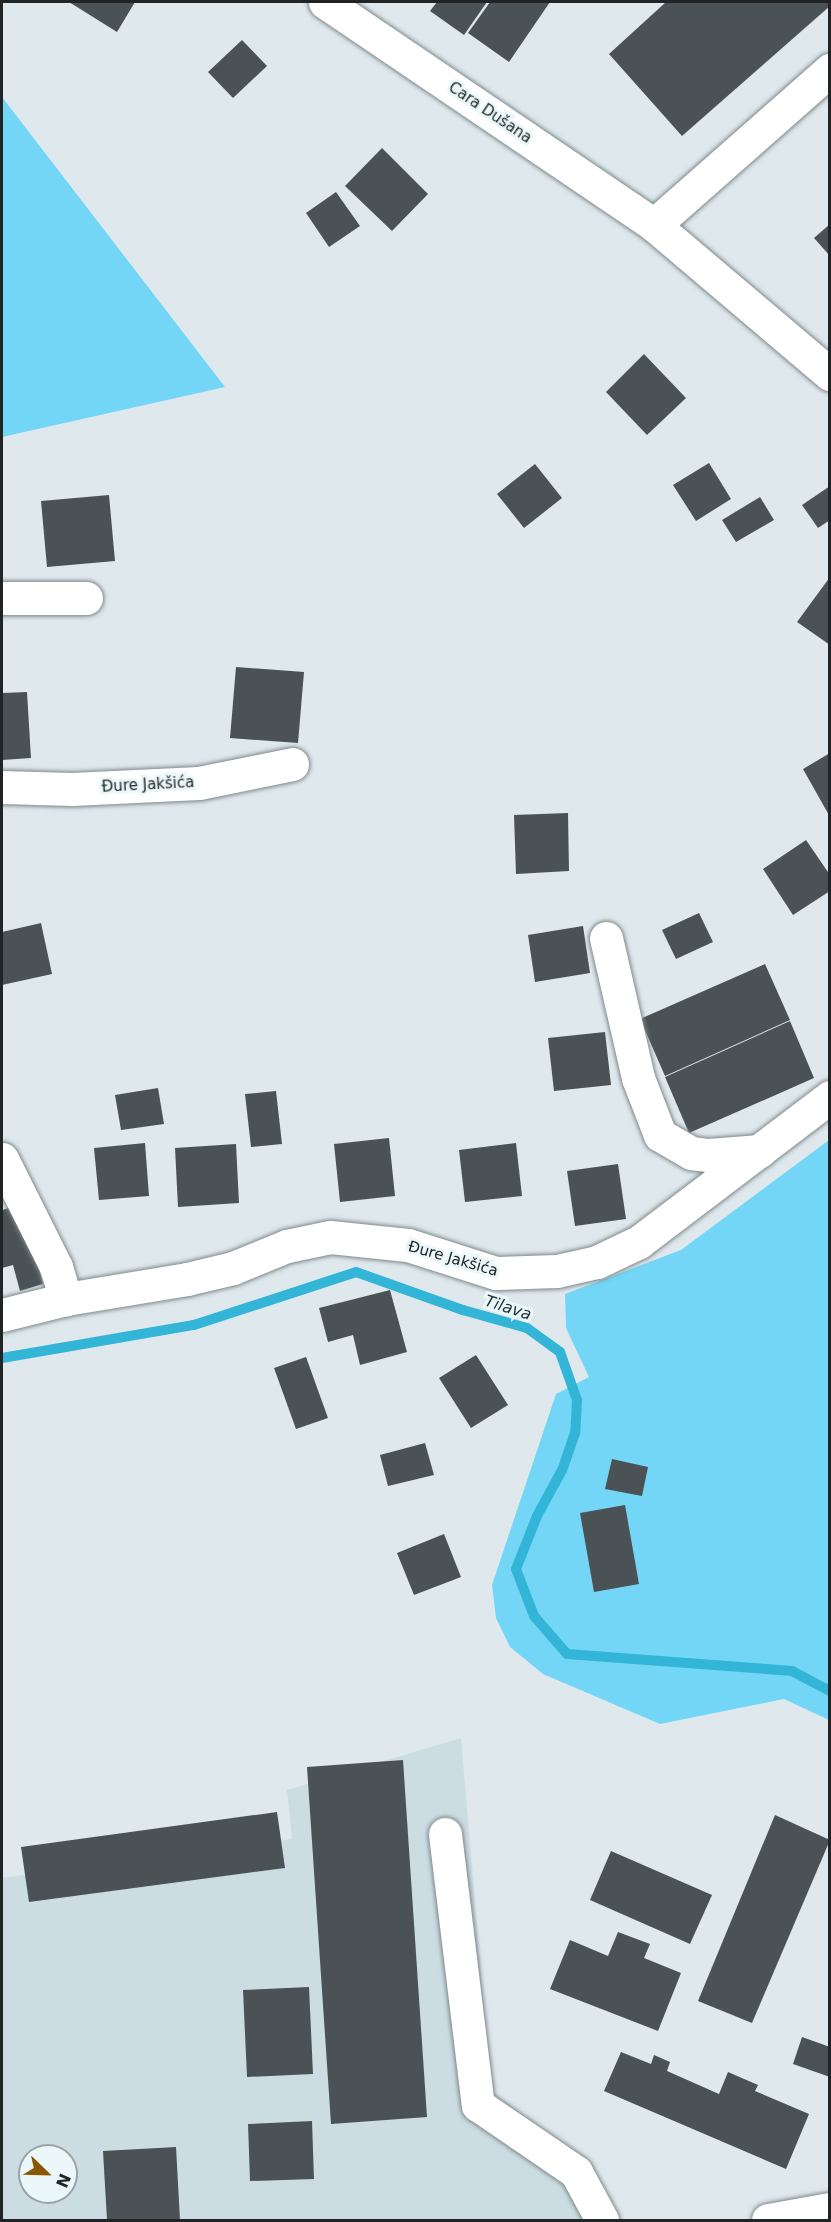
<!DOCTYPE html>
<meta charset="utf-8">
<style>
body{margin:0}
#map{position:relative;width:831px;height:2222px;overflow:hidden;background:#dfe9ed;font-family:"DejaVu Sans",sans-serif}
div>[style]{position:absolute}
.built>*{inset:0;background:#cbdde3}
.green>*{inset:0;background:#73d6f6}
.stream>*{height:10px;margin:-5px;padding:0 5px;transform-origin:5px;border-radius:5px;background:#33b5d8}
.building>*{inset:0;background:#4a5255}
.roads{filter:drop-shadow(0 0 2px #80898d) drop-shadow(0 0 2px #80898d)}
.minor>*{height:33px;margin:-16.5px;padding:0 16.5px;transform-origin:16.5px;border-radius:16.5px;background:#fff}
span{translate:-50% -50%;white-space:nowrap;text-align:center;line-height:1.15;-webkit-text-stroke:6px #ecf7fa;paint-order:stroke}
.street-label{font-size:15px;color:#202425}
.water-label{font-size:16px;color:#1b3037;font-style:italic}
.frame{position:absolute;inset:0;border:3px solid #202425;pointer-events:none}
.north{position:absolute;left:18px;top:2144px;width:60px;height:60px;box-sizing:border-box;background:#ecf7fa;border:2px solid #9aa3a5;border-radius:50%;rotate:113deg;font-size:16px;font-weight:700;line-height:24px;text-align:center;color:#202425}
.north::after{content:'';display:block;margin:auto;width:21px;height:27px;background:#8a5700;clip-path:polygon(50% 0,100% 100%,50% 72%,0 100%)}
</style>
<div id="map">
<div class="built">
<i style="clip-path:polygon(evenodd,461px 1738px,491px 2091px,585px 2163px,618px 2220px,2px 2220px,2px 1878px,292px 1839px,287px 1790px,461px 1738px,30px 2156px,66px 2156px,66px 2192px,30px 2192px,30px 2156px)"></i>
</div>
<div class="green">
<i style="clip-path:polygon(2px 97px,225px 387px,2px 437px)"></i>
<i style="clip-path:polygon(829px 1140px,829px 1720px,784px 1699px,660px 1724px,543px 1674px,510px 1647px,496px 1618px,492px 1585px,556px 1394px,589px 1377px,566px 1328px,565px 1294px,681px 1250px)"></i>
</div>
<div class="stream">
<i style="left:2px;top:1358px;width:195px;rotate:-9.8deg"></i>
<i style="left:194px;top:1325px;width:170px;rotate:-18.1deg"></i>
<i style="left:356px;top:1272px;width:114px;rotate:19.6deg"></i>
<i style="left:463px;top:1310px;width:66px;rotate:15.7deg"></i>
<i style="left:527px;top:1328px;width:41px;rotate:36deg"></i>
<i style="left:560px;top:1352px;width:51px;rotate:70.5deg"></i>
<i style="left:577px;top:1400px;width:33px;rotate:93deg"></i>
<i style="left:575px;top:1433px;width:39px;rotate:109deg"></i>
<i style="left:562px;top:1470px;width:52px;rotate:118.5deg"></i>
<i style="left:537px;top:1516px;width:57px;rotate:111.6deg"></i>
<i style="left:516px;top:1569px;width:50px;rotate:69deg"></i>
<i style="left:534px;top:1616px;width:50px;rotate:49deg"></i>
<i style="left:567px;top:1654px;width:226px;rotate:4.3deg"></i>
<i style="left:792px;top:1671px;width:43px;rotate:27.8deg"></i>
</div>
<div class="building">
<i style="clip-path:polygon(69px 2px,135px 2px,117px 32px)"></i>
<i style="clip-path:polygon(437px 2px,487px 2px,464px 35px,430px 11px)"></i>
<i style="clip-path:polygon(490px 2px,550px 2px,509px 62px,468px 33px)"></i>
<i style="clip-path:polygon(666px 2px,830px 2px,830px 6px,682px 136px,609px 54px)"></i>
<i style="clip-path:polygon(242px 40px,267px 66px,233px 98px,208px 72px)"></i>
<i style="clip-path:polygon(382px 148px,428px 194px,392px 231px,345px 186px)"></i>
<i style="clip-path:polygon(336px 192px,360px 226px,329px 247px,306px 213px)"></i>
<i style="clip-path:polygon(830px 224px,830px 256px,814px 238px)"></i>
<i style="clip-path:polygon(644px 354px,686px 398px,647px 435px,606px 392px)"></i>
<i style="clip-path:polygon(709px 463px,731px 499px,696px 521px,673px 485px)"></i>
<i style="clip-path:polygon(535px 464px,562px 498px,524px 528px,497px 494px)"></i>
<i style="clip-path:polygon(830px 486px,830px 520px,818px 528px,802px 505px)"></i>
<i style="clip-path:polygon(109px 495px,115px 561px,47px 567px,41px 501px)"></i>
<i style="clip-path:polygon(760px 497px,774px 520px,736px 542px,722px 520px)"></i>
<i style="clip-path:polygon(830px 577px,830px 645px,797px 622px)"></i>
<i style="clip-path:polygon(236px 667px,304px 672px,298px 743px,230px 738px)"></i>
<i style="clip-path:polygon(27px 692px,31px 758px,2px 760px,2px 693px)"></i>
<i style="clip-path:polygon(830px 753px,830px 817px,803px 769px)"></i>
<i style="clip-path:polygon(568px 813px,569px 871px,516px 874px,514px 815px)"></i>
<i style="clip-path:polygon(806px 840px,830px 875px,830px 891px,793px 915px,763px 869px)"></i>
<i style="clip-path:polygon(699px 913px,713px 942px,676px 959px,662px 930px)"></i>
<i style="clip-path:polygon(41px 923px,52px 974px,2px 985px,2px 932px)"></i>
<i style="clip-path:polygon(583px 926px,590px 973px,535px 982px,528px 935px)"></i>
<i style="clip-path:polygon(765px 964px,790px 1020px,665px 1076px,640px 1019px)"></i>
<i style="clip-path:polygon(790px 1021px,814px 1078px,689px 1133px,665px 1077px)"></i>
<i style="clip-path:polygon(605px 1032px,611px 1085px,554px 1091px,548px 1038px)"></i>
<i style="clip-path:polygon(158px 1088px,164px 1124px,121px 1130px,115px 1095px)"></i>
<i style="clip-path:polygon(276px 1091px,282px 1144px,251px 1147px,245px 1094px)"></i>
<i style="clip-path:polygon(389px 1138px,395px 1196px,340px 1202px,334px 1144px)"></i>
<i style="clip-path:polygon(145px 1143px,149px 1196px,99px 1200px,94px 1148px)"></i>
<i style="clip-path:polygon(516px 1143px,522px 1196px,465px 1202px,459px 1150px)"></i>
<i style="clip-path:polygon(236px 1144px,239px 1203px,178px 1207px,175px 1148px)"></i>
<i style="clip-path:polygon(618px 1164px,626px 1219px,575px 1226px,567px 1171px)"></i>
<i style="clip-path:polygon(22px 1204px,43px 1284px,20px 1291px,13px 1265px,2px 1268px,2px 1210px)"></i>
<i style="clip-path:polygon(390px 1290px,407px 1352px,360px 1365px,353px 1335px,328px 1342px,319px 1308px)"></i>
<i style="clip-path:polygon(476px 1355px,508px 1405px,471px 1428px,439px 1378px)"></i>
<i style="clip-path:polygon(306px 1357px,328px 1418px,296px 1429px,274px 1368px)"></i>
<i style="clip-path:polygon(425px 1443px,434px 1475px,388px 1486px,380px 1455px)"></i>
<i style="clip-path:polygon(612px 1459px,648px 1467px,642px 1496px,605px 1489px)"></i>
<i style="clip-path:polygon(625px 1505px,639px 1584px,594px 1592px,580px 1513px)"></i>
<i style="clip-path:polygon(444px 1534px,461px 1577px,414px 1595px,397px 1553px)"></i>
<i style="clip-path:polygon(403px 1760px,427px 2117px,331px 2124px,307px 1767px)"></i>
<i style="clip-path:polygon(277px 1812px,285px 1868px,29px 1902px,21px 1847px)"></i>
<i style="clip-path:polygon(775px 1815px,830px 1840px,752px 2023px,698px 2001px)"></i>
<i style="clip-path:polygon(611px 1851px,712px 1895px,690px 1944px,590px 1900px)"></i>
<i style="clip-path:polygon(618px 1932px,650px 1944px,644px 1958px,681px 1973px,658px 2031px,550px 1989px,570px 1940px,608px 1956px)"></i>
<i style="clip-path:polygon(309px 1987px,313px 2074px,247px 2077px,243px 1990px)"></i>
<i style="clip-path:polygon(802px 2037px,830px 2047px,830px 2077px,793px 2064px)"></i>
<i style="clip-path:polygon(621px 2052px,651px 2064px,654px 2055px,670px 2062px,667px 2071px,719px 2094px,728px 2072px,758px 2085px,755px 2091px,809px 2114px,786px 2169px,604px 2091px)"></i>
<i style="clip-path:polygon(312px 2121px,314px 2179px,250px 2181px,248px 2124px)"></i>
<i style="clip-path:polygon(176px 2147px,180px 2220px,107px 2220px,103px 2151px)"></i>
</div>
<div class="roads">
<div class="minor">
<i style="left:325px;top:2px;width:397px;rotate:34.1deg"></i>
<i style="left:654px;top:225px;width:231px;rotate:40.3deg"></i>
<i style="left:654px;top:225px;width:235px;rotate:-41.4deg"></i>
<i style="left:2px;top:598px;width:84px"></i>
<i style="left:2px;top:787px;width:70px;rotate:1.6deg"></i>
<i style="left:72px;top:789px;width:127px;rotate:-2.7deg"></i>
<i style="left:199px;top:783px;width:95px;rotate:-11.5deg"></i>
<i style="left:606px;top:938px;width:144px;rotate:77.1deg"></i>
<i style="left:638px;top:1078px;width:61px;rotate:68.9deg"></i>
<i style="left:660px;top:1135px;width:36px;rotate:30deg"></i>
<i style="left:691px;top:1153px;width:17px;rotate:7deg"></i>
<i style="left:708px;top:1155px;width:52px;rotate:-4.4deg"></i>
<i style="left:2px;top:1159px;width:121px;rotate:63.4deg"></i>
<i style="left:56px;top:1267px;width:34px;rotate:73deg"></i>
<i style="left:2px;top:1315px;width:66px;rotate:-14deg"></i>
<i style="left:66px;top:1299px;width:123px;rotate:-9.4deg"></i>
<i style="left:187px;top:1279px;width:47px;rotate:-13.4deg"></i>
<i style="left:233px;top:1268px;width:58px;rotate:-22.2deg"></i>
<i style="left:287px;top:1246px;width:44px;rotate:-11.8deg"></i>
<i style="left:330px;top:1237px;width:78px;rotate:5.9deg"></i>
<i style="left:408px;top:1245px;width:92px;rotate:17.7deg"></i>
<i style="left:496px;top:1273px;width:61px;rotate:-1.9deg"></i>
<i style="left:557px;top:1271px;width:41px;rotate:-12.7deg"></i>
<i style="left:597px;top:1262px;width:47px;rotate:-25.5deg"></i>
<i style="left:639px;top:1242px;width:240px;rotate:-37.2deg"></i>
<i style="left:445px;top:1834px;width:273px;rotate:83.1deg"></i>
<i style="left:478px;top:2105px;width:119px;rotate:34.4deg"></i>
<i style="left:576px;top:2172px;width:55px;rotate:61.6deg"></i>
<i style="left:768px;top:2220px;width:63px;rotate:-10.1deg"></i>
</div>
</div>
<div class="street-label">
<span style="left:490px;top:113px;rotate:34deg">Cara Dušana</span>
<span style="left:148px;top:785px;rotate:-3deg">Đure Jakšića</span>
<span style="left:453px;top:1259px;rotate:16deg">Đure Jakšića</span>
</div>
<div class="water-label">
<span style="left:508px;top:1308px;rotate:18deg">Tilava</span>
</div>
<div class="frame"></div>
<div class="north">N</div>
</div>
